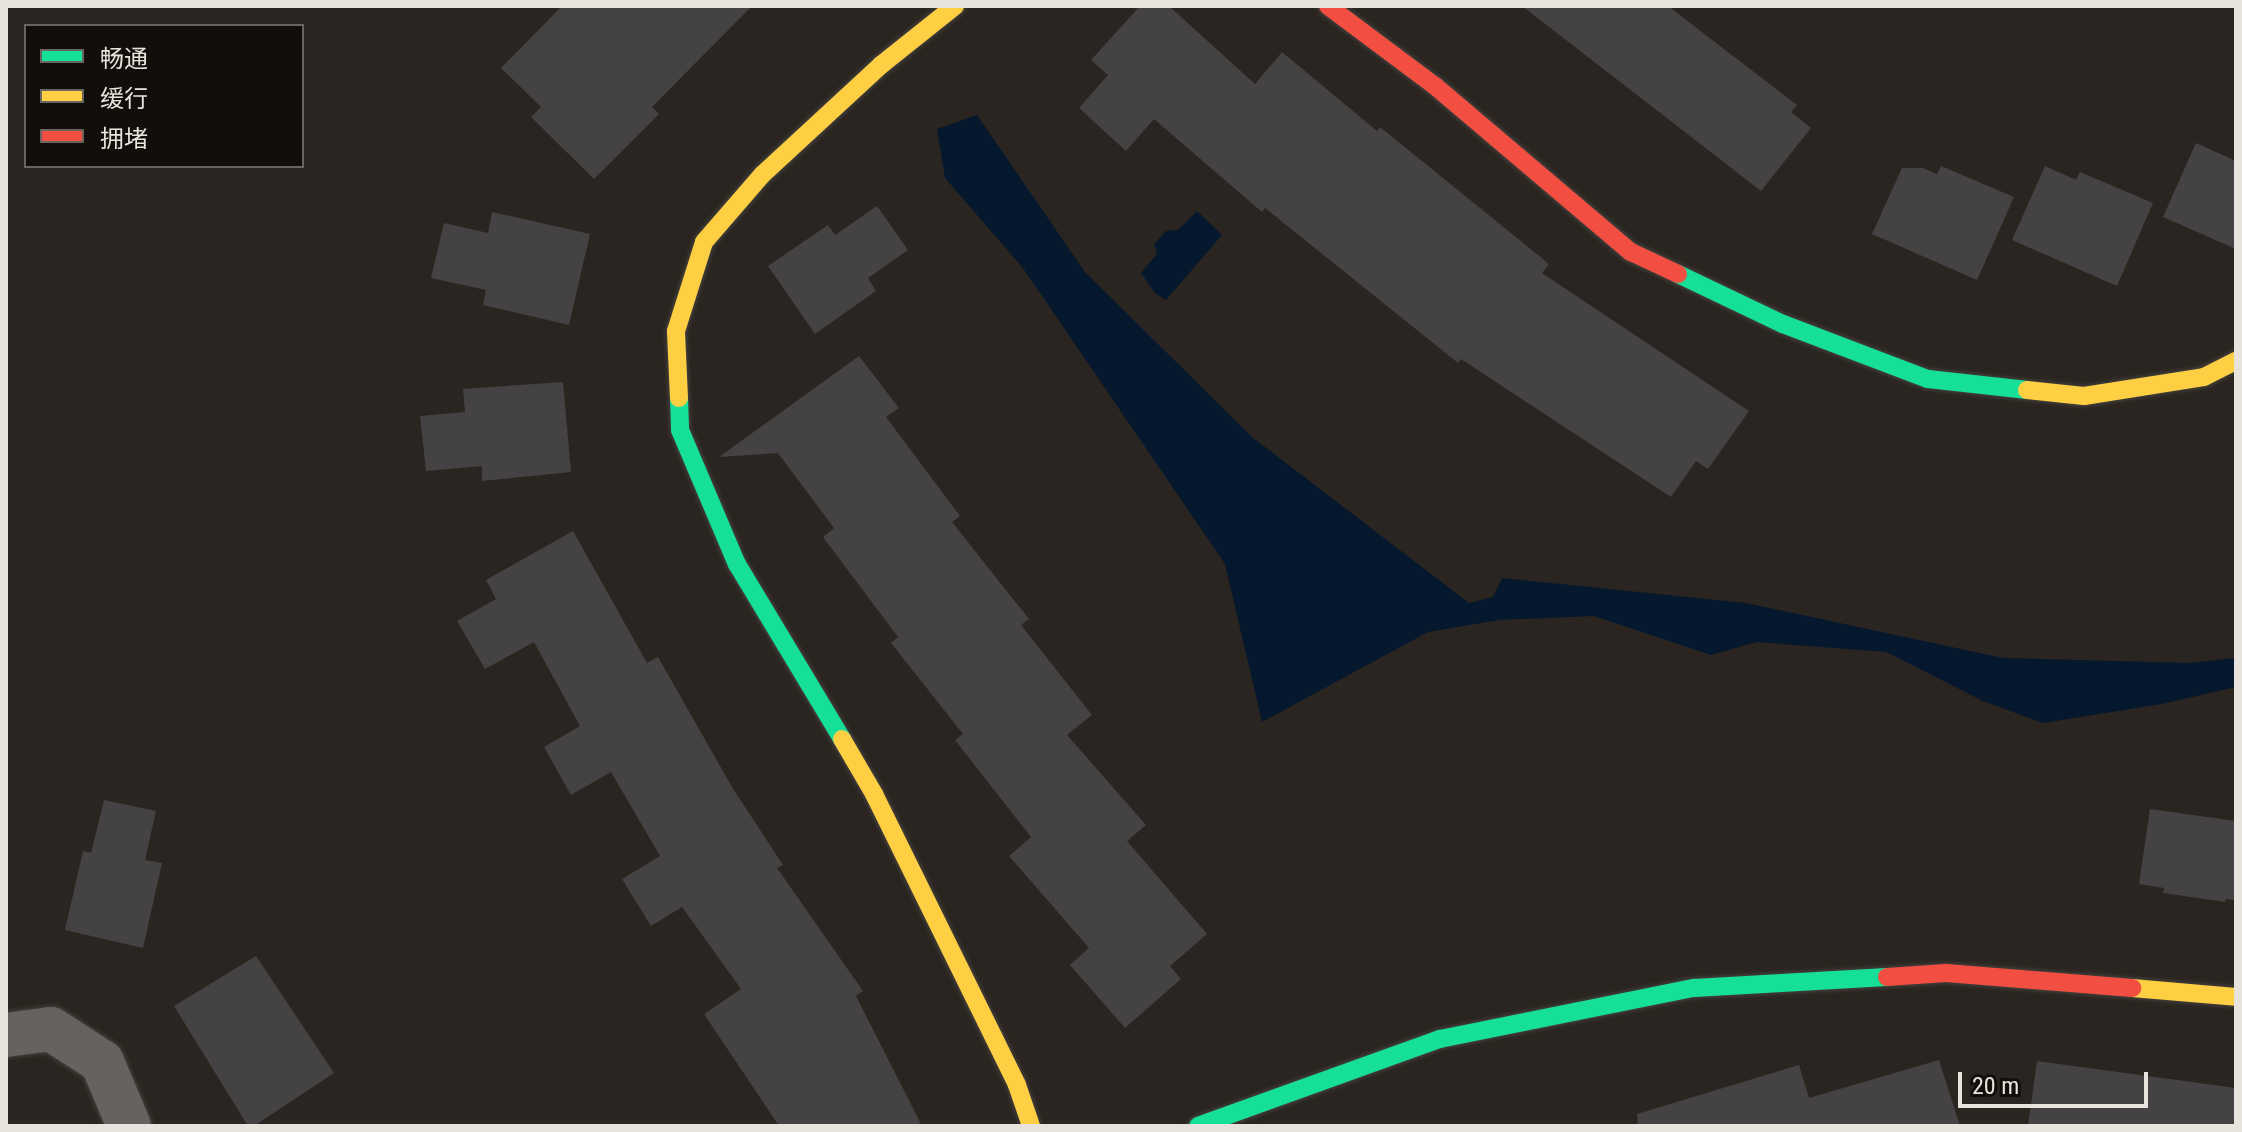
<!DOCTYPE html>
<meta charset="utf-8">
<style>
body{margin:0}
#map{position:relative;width:2242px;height:1132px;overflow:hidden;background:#2a2520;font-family:"Roboto Condensed","Noto Sans SC",sans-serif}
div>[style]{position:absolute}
.water>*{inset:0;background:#05182d}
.building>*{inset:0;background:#444242}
.roads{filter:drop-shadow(0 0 2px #45413d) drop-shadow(0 0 2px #45413d)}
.street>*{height:44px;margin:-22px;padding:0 22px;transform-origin:22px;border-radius:22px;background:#66625f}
.fast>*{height:18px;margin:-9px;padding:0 9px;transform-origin:9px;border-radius:9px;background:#16e098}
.slow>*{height:18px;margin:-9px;padding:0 9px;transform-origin:9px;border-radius:9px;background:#ffcf43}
.jam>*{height:18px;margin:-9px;padding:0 9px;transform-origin:9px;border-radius:9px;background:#f24e42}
span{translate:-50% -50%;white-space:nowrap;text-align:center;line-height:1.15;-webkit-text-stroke:8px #120f0b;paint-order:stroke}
.frame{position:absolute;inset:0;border:8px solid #e9e3de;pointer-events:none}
.legend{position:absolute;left:24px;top:24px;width:280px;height:144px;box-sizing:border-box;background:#120f0b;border:2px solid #68645f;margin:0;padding:10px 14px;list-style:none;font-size:24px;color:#e9e3de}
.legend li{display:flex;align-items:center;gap:16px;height:40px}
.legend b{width:40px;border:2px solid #68645f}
.scale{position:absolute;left:1958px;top:1072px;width:190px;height:36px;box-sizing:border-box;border:4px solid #e9e3de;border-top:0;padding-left:10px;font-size:24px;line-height:28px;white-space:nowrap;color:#e9e3de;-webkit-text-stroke:6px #120f0b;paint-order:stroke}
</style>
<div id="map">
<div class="water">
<i style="clip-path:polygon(977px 115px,1085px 272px,1252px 437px,1469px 603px,1493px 597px,1502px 578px,1746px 603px,2003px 658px,2189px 663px,2236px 658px,2236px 687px,2162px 704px,2043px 723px,1983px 701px,1886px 652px,1757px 642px,1711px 655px,1594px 616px,1499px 620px,1428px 632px,1262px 722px,1225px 564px,1023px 268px,945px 178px,937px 129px)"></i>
<i style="clip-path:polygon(1197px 211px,1222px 235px,1166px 300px,1155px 293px,1141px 273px,1157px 254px,1154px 244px,1166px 231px,1178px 230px)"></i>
</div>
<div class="building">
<i style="clip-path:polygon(562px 6px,752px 6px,652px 107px,659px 114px,594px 179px,531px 117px,541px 107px,501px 68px)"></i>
<i style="clip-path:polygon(1140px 6px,1169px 6px,1255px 84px,1282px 52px,1377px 131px,1380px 127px,1549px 264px,1542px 273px,1749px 411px,1708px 469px,1696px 461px,1671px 497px,1461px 359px,1458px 363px,1265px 208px,1262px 212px,1154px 119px,1126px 151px,1079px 108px,1108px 75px,1091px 60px)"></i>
<i style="clip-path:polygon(1522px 6px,1668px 6px,1797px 105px,1791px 112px,1811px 128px,1761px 191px)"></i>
<i style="clip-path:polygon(2196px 143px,2236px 161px,2236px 249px,2163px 217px)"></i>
<i style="clip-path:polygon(1941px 166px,2014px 197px,1977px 280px,1872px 234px,1902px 168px,1923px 168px,1937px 174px)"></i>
<i style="clip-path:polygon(2045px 166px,2076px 180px,2080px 172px,2153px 203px,2117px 286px,2012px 240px)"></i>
<i style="clip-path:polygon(877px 206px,908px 250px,868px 278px,876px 291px,815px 334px,768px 266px,828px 225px,835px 235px)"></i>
<i style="clip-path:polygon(492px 212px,590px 234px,569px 325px,483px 305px,486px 290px,431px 278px,444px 223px,488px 233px)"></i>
<i style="clip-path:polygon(859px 356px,899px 408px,886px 417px,960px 516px,952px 522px,1029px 619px,1021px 625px,1092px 715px,1067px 735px,1146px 825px,1127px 841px,1207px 934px,1170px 966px,1181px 979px,1125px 1028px,1070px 965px,1089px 948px,1009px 856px,1031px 837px,955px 740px,963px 734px,891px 643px,898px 637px,823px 537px,834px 528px,778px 453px,719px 457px)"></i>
<i style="clip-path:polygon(563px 382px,571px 472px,482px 481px,482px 466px,426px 471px,420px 416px,465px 412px,463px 389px)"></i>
<i style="clip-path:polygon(573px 531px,647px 663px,658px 657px,732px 787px,783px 865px,777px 868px,863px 991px,856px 996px,922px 1126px,779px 1126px,704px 1014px,741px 989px,682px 907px,651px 926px,622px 879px,660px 856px,611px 772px,571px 795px,544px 747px,580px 726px,534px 642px,485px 669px,457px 621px,496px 599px,486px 580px)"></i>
<i style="clip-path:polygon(104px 800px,156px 811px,145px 860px,162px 863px,143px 948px,65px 930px,83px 851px,91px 853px)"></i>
<i style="clip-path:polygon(2150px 809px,2236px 821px,2236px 900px,2226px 899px,2225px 902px,2163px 893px,2164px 888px,2139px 884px)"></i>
<i style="clip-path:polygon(256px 956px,334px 1073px,254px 1126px,248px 1126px,174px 1006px)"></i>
<i style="clip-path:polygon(1939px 1060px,1960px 1126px,1638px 1126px,1637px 1114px,1799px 1065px,1809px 1098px)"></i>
<i style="clip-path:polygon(2037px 1061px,2236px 1088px,2236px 1126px,2028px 1126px)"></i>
</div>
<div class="roads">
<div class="street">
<i style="left:6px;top:1035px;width:45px;rotate:-7.6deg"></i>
<i style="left:51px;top:1029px;width:61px;rotate:32.9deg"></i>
<i style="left:102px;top:1062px;width:69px;rotate:67.1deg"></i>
</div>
<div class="fast">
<i style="left:1678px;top:274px;width:116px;rotate:25.5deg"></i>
<i style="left:1783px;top:324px;width:155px;rotate:20.8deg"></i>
<i style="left:1928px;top:379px;width:100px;rotate:6.3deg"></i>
<i style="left:679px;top:398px;width:32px;rotate:88deg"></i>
<i style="left:680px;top:430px;width:146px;rotate:67deg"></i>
<i style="left:737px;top:564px;width:204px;rotate:59deg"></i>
<i style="left:1198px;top:1126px;width:257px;rotate:-19.8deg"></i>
<i style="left:1440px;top:1039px;width:259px;rotate:-11.4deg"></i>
<i style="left:1694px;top:988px;width:193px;rotate:-3.3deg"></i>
</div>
<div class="slow">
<i style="left:2027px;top:390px;width:57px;rotate:6deg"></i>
<i style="left:2084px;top:396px;width:121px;rotate:-9deg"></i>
<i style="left:2204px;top:377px;width:36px;rotate:-27deg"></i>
<i style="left:679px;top:398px;width:67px;rotate:-92.6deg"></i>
<i style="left:676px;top:331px;width:93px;rotate:-72.5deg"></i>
<i style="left:704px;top:242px;width:90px;rotate:-49.1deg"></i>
<i style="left:763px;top:174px;width:161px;rotate:-42.7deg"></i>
<i style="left:881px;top:65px;width:95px;rotate:-38.6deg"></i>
<i style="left:842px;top:739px;width:64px;rotate:59.8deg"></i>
<i style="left:874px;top:794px;width:324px;rotate:63.8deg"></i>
<i style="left:1017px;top:1085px;width:43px;rotate:71.1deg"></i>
<i style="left:2132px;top:988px;width:104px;rotate:4.9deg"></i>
</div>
<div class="jam">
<i style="left:1328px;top:6px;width:134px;rotate:36.8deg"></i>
<i style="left:1435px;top:86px;width:257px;rotate:40.3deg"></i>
<i style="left:1631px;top:252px;width:52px;rotate:25.1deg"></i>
<i style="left:1887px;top:977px;width:59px;rotate:-3.9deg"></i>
<i style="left:1946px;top:973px;width:187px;rotate:4.6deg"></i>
</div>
</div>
<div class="frame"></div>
<ul class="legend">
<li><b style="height:10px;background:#16e098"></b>畅通</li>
<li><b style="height:10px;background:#ffcf43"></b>缓行</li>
<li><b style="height:10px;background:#f24e42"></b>拥堵</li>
</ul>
<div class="scale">20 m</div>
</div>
